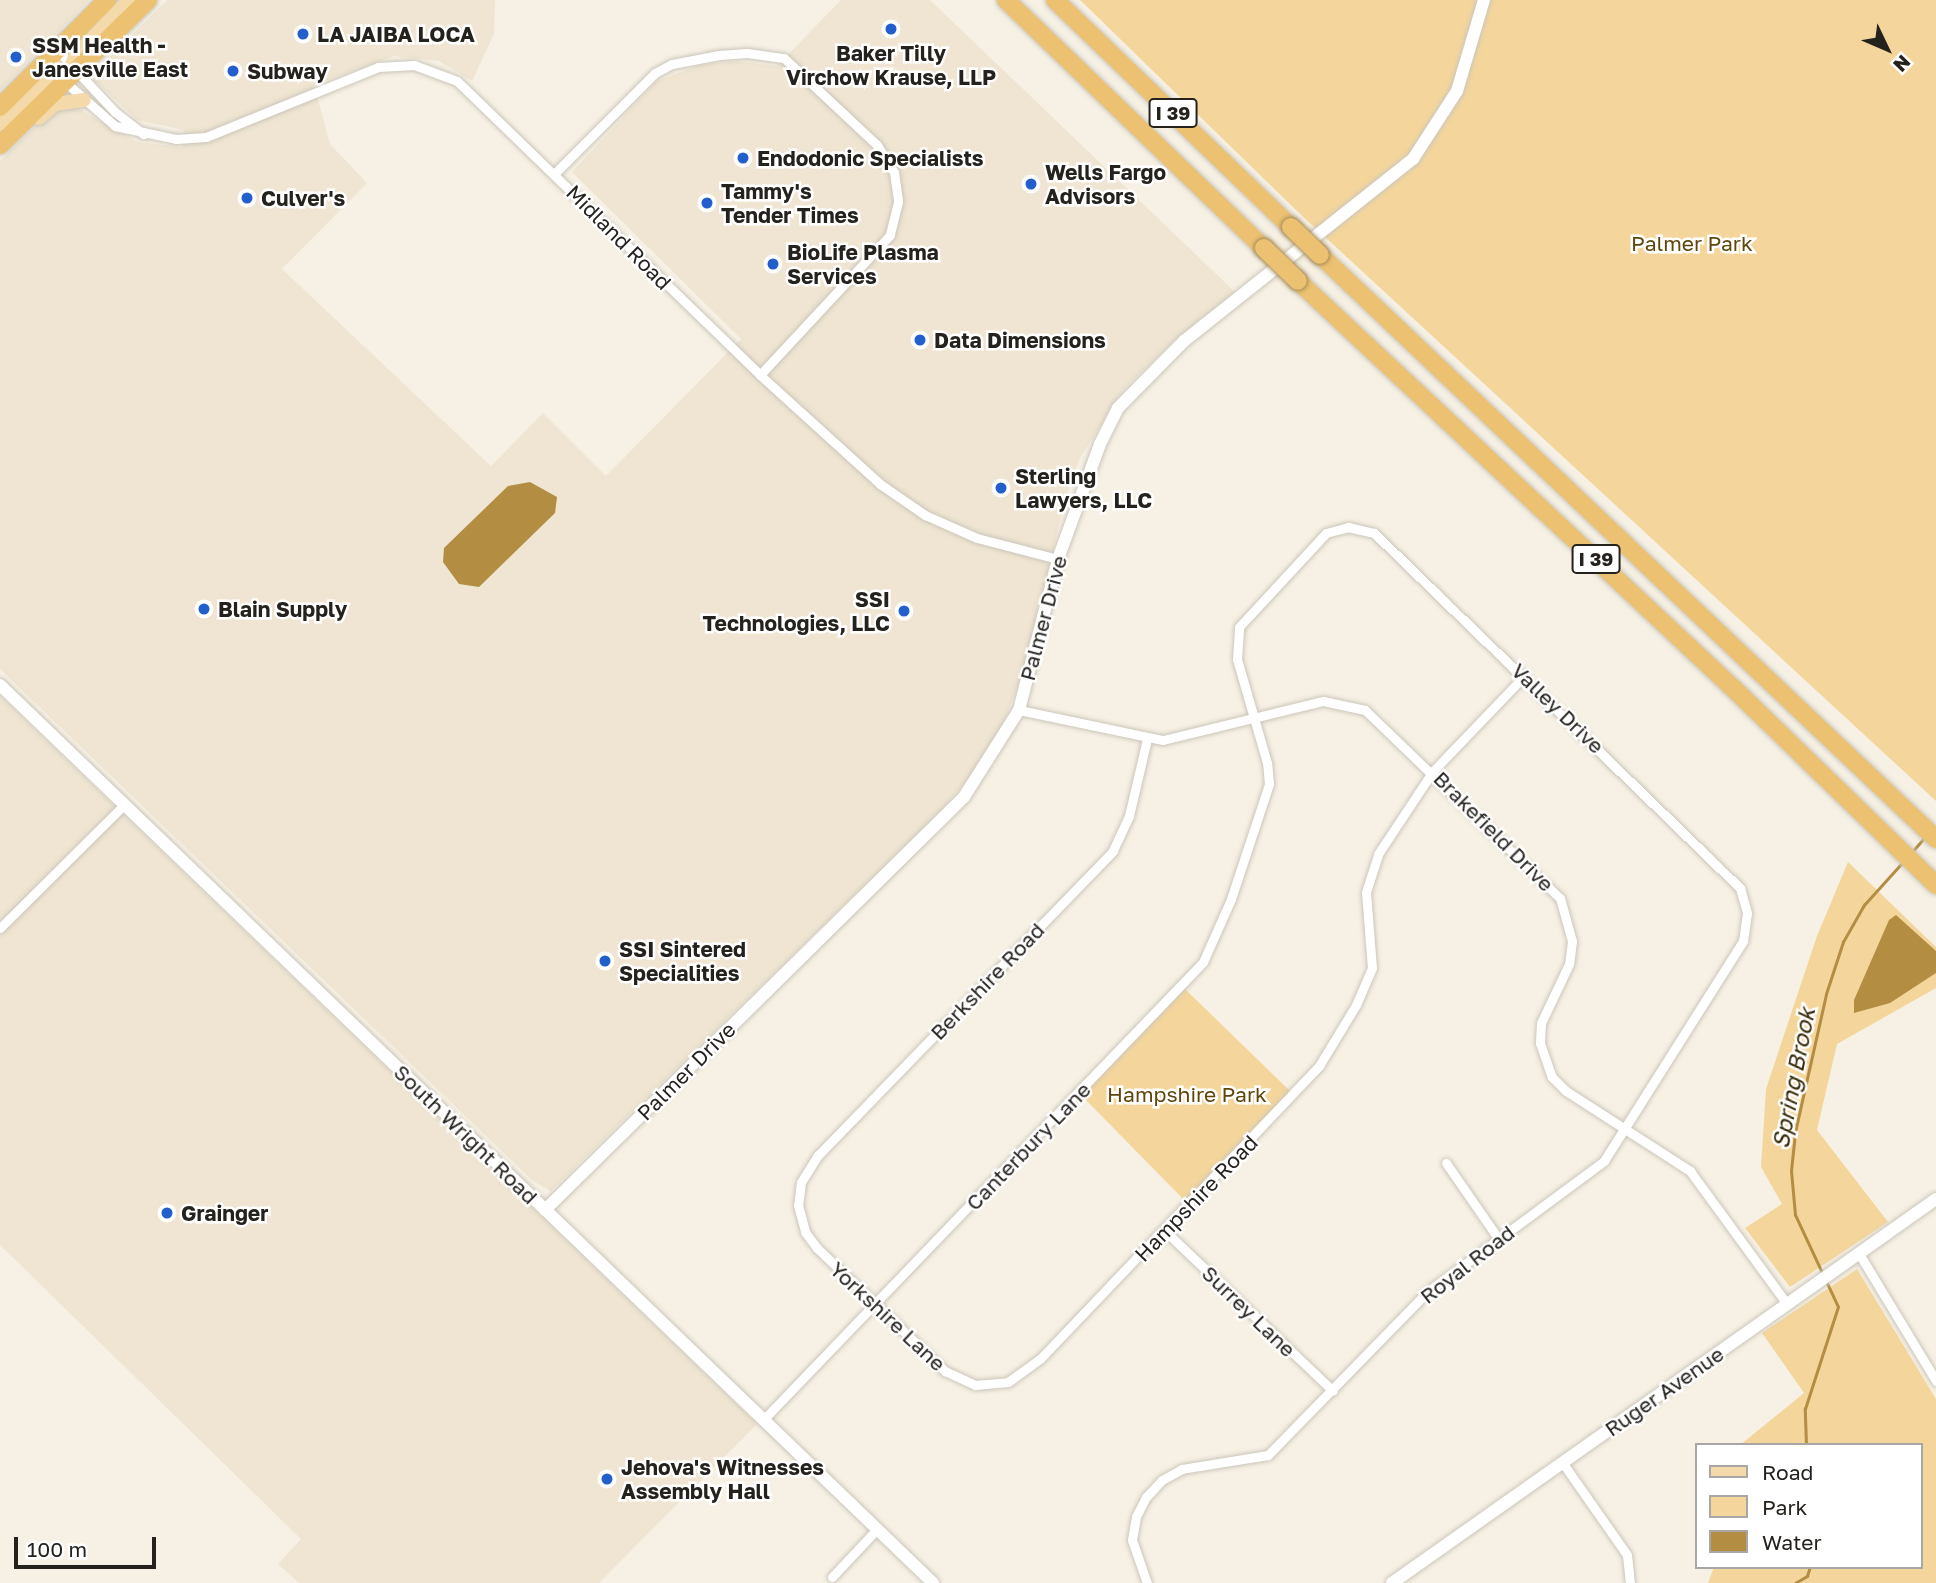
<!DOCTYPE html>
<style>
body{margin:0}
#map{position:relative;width:1936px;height:1583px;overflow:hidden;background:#f7f1e5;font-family:"Golos Text",sans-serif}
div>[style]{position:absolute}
.built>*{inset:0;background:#efe5d2}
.green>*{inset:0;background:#f4d69c}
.water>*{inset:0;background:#b28d42}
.stream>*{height:2.5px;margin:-1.25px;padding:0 1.25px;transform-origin:1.25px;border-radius:1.25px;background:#b28d42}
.roads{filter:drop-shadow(0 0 2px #ccc6ba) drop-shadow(0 0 2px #ccc6ba)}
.street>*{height:9px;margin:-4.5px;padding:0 4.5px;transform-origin:4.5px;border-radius:4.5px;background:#fff}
.secondary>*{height:12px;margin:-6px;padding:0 6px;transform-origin:6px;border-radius:6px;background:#fff}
.primary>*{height:14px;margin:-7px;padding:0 7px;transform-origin:7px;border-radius:7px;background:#f4daaa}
.highway>*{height:18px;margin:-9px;padding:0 9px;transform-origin:9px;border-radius:9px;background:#ecc272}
.bridges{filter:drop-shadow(0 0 2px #a68a55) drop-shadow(0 0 2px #a68a55)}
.highway-bridge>*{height:18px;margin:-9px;padding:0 9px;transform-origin:9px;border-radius:9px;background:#ecc272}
.dots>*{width:19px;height:19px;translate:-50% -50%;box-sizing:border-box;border:4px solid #fff;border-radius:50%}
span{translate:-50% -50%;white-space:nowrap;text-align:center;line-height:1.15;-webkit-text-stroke:5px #fff;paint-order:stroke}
.shield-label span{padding:2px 5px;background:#fff;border:2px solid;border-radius:5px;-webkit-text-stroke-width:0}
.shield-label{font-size:19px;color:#25221e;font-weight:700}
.poi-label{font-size:21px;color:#25221e;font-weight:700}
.left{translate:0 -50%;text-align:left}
.right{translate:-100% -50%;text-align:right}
.street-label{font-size:21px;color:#25221e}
.park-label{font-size:21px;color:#60460a}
.water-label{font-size:23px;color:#392a08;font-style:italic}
.legend{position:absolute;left:1695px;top:1443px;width:228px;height:126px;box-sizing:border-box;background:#fff;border:2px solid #a8a7a5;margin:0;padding:9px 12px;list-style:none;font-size:21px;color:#25221e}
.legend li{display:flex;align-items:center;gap:14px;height:35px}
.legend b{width:35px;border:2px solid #a8a7a5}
.north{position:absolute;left:1852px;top:14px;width:70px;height:70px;-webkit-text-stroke:5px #fff;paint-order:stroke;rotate:134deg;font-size:19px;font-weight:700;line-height:28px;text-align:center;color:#25221e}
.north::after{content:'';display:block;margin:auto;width:24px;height:32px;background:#25221e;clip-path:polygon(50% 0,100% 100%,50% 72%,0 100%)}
.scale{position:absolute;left:14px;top:1537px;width:142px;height:32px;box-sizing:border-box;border:4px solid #25221e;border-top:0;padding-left:9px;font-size:21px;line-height:24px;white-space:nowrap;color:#25221e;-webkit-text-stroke:5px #fff;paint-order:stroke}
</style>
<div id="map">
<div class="built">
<i style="clip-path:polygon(0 0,89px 0,0 90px)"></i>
<i style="clip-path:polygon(167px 0,495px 0,494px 34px,472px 81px,439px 61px,394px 56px,314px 85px,330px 144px,367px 183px,282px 269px,491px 466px,543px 413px,606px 476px,741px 339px,572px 172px,657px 81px,700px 65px,736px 61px,777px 66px,841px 0,930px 0,1235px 292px,1175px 340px,1123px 390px,1080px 458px,1066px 497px,1021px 677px,1006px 717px,977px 768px,942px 809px,551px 1191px,533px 1181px,0 669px,0 161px,45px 117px,72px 105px,137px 142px,182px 147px,184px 130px,137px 120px,94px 80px,98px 69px)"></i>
<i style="clip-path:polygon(0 696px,757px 1424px,599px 1583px,299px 1583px,278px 1564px,301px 1539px,0 1245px)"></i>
</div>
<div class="green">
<i style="clip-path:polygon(1080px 0,1936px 0,1936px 801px,1299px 213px)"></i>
<i style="clip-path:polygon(1848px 862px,1936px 947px,1936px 988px,1837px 1044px,1817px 1130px,1888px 1222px,1790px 1287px,1745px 1228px,1782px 1204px,1761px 1167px,1766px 1089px,1817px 936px)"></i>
<i style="clip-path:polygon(1185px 989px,1292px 1093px,1186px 1202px,1082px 1096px)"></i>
<i style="clip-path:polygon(1857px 1269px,1936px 1399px,1936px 1583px,1708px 1583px,1714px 1567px,1920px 1567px,1920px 1445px,1740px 1445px,1804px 1393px,1762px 1333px)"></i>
</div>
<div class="water">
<i style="clip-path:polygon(530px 482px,557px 497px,555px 513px,479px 587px,459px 584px,443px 562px,444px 548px,508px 486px)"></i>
<i style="clip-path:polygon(1896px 915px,1936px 951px,1936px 973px,1890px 1003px,1854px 1013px,1854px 1000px,1889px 920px)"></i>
</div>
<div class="stream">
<i style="left:1911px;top:853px;width:21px;rotate:-49deg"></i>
<i style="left:1823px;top:1275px;width:66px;rotate:-115deg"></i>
<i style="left:1795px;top:1215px;width:44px;rotate:-95.2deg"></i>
<i style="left:1791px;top:1171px;width:39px;rotate:-84deg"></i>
<i style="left:1795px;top:1132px;width:141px;rotate:-77.3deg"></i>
<i style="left:1826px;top:994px;width:55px;rotate:-71.9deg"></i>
<i style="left:1843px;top:942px;width:43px;rotate:-60.4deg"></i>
<i style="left:1864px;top:905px;width:57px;rotate:-47.9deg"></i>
<i style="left:1806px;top:1445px;width:36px;rotate:-92deg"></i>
<i style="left:1805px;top:1409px;width:107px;rotate:-72.1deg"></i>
<i style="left:1838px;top:1307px;width:29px;rotate:-115deg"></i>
<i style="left:1795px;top:1583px;width:14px;rotate:-30deg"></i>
<i style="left:1807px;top:1576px;width:9px;rotate:-72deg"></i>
</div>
<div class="roads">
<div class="street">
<i style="left:57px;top:50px;width:85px;rotate:46.9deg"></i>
<i style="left:115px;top:112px;width:36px;rotate:38deg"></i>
<i style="left:47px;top:66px;width:91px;rotate:41.4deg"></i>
<i style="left:115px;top:126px;width:62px;rotate:12deg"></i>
<i style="left:176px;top:139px;width:30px;rotate:-4deg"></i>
<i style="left:206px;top:137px;width:186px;rotate:-22.1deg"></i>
<i style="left:378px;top:67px;width:36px;rotate:-3deg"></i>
<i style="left:414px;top:65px;width:46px;rotate:20.4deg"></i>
<i style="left:457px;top:81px;width:422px;rotate:44.1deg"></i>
<i style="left:760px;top:375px;width:162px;rotate:42.2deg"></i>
<i style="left:880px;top:484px;width:55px;rotate:34.6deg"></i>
<i style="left:925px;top:515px;width:57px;rotate:23.9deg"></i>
<i style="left:977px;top:538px;width:84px;rotate:14.5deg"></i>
<i style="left:555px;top:173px;width:141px;rotate:-45deg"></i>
<i style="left:655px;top:73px;width:19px;rotate:-28deg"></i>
<i style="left:672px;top:64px;width:48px;rotate:-10.8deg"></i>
<i style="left:719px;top:55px;width:28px;rotate:-4deg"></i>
<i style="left:747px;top:53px;width:37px;rotate:8deg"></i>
<i style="left:784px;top:58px;width:127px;rotate:43.1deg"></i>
<i style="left:877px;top:145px;width:32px;rotate:58deg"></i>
<i style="left:894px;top:172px;width:30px;rotate:82deg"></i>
<i style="left:898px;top:202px;width:34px;rotate:104deg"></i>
<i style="left:890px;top:235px;width:191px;rotate:132.9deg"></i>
<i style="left:1019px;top:710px;width:147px;rotate:11.8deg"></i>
<i style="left:1163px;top:740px;width:165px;rotate:-13.7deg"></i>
<i style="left:1323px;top:701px;width:43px;rotate:12.1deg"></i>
<i style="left:1365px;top:710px;width:271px;rotate:44deg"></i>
<i style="left:1560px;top:898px;width:45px;rotate:74.4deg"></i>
<i style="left:1572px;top:941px;width:23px;rotate:97deg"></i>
<i style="left:1569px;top:964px;width:65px;rotate:115.4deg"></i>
<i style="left:1541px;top:1023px;width:20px;rotate:93deg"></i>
<i style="left:1540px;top:1043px;width:36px;rotate:71deg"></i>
<i style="left:1552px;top:1077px;width:20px;rotate:45deg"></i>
<i style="left:1566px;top:1091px;width:148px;rotate:32.8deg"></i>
<i style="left:1690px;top:1171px;width:165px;rotate:53.9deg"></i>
<i style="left:1147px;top:739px;width:79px;rotate:103.2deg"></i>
<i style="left:1129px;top:816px;width:38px;rotate:115deg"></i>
<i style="left:1113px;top:851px;width:424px;rotate:134.1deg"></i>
<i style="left:818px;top:1155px;width:32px;rotate:122deg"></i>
<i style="left:801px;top:1182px;width:23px;rotate:97deg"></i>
<i style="left:798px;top:1205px;width:28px;rotate:75deg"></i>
<i style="left:805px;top:1232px;width:20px;rotate:53deg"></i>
<i style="left:817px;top:1248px;width:178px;rotate:43.9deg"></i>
<i style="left:945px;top:1371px;width:33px;rotate:25deg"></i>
<i style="left:975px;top:1385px;width:33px;rotate:-5deg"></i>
<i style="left:1008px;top:1382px;width:39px;rotate:-36deg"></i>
<i style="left:1040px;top:1359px;width:405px;rotate:-46.4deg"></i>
<i style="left:1319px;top:1066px;width:71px;rotate:-58.8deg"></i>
<i style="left:1356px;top:1005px;width:40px;rotate:-66.6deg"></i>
<i style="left:1372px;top:968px;width:76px;rotate:-94.5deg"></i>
<i style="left:1366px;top:892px;width:40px;rotate:-72deg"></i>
<i style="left:1378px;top:854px;width:100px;rotate:-56.5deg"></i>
<i style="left:1433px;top:771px;width:133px;rotate:-46.2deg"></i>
<i style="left:0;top:928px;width:173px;rotate:-44.8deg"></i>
<i style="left:1446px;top:1163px;width:91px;rotate:55.3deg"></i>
<i style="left:1164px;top:1230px;width:233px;rotate:43.6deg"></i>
<i style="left:1858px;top:1252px;width:151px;rotate:58.8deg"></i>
<i style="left:764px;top:1419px;width:634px;rotate:-46.15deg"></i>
<i style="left:1203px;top:962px;width:69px;rotate:-66deg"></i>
<i style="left:1231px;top:899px;width:121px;rotate:-71.7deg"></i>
<i style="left:1269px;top:784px;width:21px;rotate:-95deg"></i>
<i style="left:1267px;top:763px;width:108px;rotate:-106.1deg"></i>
<i style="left:1237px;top:659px;width:32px;rotate:-86deg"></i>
<i style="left:1239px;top:627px;width:128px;rotate:-47.2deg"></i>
<i style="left:1326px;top:533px;width:23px;rotate:-15deg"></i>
<i style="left:1348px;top:527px;width:27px;rotate:13deg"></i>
<i style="left:1374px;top:533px;width:510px;rotate:44.13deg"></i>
<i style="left:1740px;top:888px;width:26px;rotate:74deg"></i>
<i style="left:1747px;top:913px;width:28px;rotate:98deg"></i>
<i style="left:1743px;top:941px;width:260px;rotate:122.3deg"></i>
<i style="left:1604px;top:1161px;width:220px;rotate:143.5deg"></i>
<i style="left:1427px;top:1292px;width:228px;rotate:134.3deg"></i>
<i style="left:1268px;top:1455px;width:87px;rotate:170.8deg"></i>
<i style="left:1182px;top:1469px;width:23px;rotate:151deg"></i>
<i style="left:1162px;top:1480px;width:23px;rotate:133deg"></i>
<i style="left:1146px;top:1497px;width:22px;rotate:117deg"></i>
<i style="left:1136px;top:1517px;width:23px;rotate:100deg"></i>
<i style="left:1132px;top:1540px;width:46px;rotate:70.8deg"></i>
<i style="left:1562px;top:1462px;width:113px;rotate:55deg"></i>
<i style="left:1627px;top:1555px;width:28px;rotate:84deg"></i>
<i style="left:832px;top:1577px;width:67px;rotate:-46.8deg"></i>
</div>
<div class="secondary">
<i style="left:0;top:685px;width:1295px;rotate:43.9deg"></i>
<i style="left:545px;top:1210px;width:588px;rotate:-44.59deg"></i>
<i style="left:964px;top:797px;width:103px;rotate:-57.7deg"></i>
<i style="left:1019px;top:710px;width:156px;rotate:-75.5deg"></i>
<i style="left:1058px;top:559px;width:122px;rotate:-69.9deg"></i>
<i style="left:1100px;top:444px;width:40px;rotate:-63.4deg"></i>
<i style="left:1118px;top:408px;width:94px;rotate:-45.4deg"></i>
<i style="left:1184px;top:341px;width:293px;rotate:-38.5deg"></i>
<i style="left:1413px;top:159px;width:81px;rotate:-57.1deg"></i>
<i style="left:1457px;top:91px;width:95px;rotate:-73.5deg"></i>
<i style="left:1392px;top:1583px;width:666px;rotate:-35.22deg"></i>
</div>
<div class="primary">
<i style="left:65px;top:80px;width:27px;rotate:-66deg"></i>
<i style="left:76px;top:55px;width:76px;rotate:-46.1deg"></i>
<i style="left:39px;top:118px;width:21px;rotate:-41deg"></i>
<i style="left:55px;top:104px;width:29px;rotate:-8deg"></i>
<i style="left:0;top:124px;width:64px;rotate:-44.4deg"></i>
<i style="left:46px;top:79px;width:31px;rotate:-69deg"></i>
</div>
<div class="highway">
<i style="left:1006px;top:0;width:358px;rotate:43.9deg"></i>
<i style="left:1055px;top:0;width:327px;rotate:43.9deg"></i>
<i style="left:0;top:107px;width:151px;rotate:-45deg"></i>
<i style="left:0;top:145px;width:207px;rotate:-44.4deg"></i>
<i style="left:1320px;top:255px;width:849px;rotate:43.47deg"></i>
<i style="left:1298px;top:281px;width:596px;rotate:43.1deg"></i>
<i style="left:1733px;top:688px;width:283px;rotate:44.1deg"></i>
</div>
</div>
<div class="bridges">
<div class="highway-bridge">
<i style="left:1291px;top:227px;width:40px;rotate:44deg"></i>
<i style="left:1264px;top:248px;width:47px;rotate:44.1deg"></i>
</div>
</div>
<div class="dots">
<i style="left:891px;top:29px;background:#235fcc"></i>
<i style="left:303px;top:34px;background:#235fcc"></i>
<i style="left:16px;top:57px;background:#235fcc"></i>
<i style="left:233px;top:71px;background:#235fcc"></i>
<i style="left:743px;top:158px;background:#235fcc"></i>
<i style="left:1031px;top:184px;background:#235fcc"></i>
<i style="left:247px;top:198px;background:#235fcc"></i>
<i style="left:707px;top:203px;background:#235fcc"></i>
<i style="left:773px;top:264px;background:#235fcc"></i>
<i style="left:920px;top:340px;background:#235fcc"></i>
<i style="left:1001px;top:488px;background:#235fcc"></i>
<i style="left:204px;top:609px;background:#235fcc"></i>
<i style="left:904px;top:611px;background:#235fcc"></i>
<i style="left:605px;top:961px;background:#235fcc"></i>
<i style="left:167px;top:1213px;background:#235fcc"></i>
<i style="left:607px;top:1479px;background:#235fcc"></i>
</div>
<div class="shield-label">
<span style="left:1173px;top:113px">I 39</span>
<span style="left:1596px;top:559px">I 39</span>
</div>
<div class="poi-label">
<span class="left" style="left:317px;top:34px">LA JAIBA LOCA</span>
<span class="left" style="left:32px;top:57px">SSM Health -<br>Janesville East</span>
<span style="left:891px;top:65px">Baker Tilly<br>Virchow Krause, LLP</span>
<span class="left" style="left:247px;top:71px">Subway</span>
<span class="left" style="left:757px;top:158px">Endodonic Specialists</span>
<span class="left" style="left:1045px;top:184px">Wells Fargo<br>Advisors</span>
<span class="left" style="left:721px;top:203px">Tammy's<br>Tender Times</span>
<span class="left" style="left:261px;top:198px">Culver's</span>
<span class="left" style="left:787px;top:264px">BioLife Plasma<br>Services</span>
<span class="left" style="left:934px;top:340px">Data Dimensions</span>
<span class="left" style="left:1015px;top:488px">Sterling<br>Lawyers, LLC</span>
<span class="right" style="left:890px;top:611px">SSI<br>Technologies, LLC</span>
<span class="left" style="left:218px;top:609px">Blain Supply</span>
<span class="left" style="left:619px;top:961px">SSI Sintered<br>Specialities</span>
<span class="left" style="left:181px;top:1213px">Grainger</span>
<span class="left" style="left:621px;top:1479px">Jehova's Witnesses<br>Assembly Hall</span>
</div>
<div class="street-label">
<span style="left:619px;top:237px;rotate:45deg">Midland Road</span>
<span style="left:1043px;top:618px;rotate:-75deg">Palmer Drive</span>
<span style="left:1558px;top:708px;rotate:44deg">Valley Drive</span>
<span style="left:1494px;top:831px;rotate:45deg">Brakefield Drive</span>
<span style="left:987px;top:981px;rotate:-46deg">Berkshire Road</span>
<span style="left:686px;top:1071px;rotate:-45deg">Palmer Drive</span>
<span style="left:466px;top:1134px;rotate:44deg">South Wright Road</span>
<span style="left:1028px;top:1146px;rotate:-46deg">Canterbury Lane</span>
<span style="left:1196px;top:1198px;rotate:-46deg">Hampshire Road</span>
<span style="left:1467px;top:1264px;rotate:-38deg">Royal Road</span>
<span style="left:1249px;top:1311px;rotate:44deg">Surrey Lane</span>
<span style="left:888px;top:1316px;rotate:43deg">Yorkshire Lane</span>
<span style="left:1664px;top:1391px;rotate:-35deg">Ruger Avenue</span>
</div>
<div class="park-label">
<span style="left:1692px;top:243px">Palmer Park</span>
<span style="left:1187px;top:1094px">Hampshire Park</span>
</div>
<div class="water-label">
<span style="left:1793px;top:1078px;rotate:-79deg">Spring Brook</span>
</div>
<ul class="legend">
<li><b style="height:9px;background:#f4daaa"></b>Road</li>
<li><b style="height:19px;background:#f4d69c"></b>Park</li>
<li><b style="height:19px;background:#b28d42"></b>Water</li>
</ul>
<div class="north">N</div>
<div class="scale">100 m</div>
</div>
